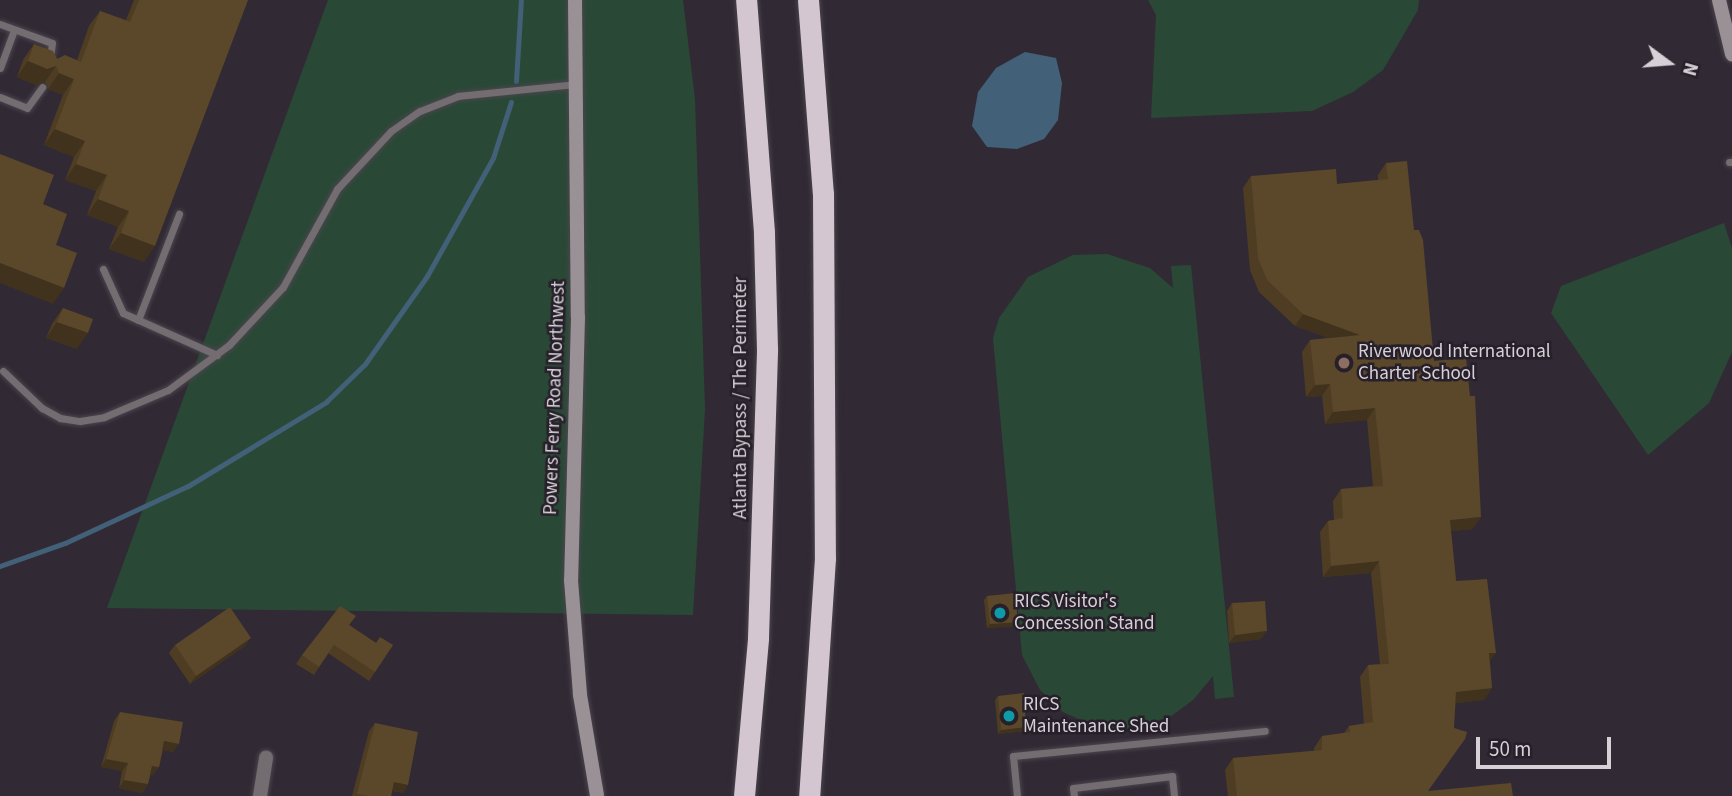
<!DOCTYPE html>
<style>
body{margin:0}
#map{position:relative;width:1732px;height:796px;overflow:hidden;background:#312a34;font-family:"Source Sans 3",sans-serif}
div>[style]{position:absolute}
.green>*{inset:0;background:#294936}
.water>*{inset:0;background:#426078}
.stream>*{height:5px;margin:-2.5px;padding:0 2.5px;transform-origin:2.5px;border-radius:2.5px;background:#426078}
.roads{filter:drop-shadow(0 0 2px #4b454e) drop-shadow(0 0 2px #4b454e)}
.lane>*{height:7px;margin:-3.5px;padding:0 3.5px;transform-origin:3.5px;border-radius:3.5px;background:#736d71}
.street>*{height:14px;margin:-7px;padding:0 7px;transform-origin:7px;border-radius:7px;background:#736d71}
.secondary>*{height:14px;margin:-7px;padding:0 7px;transform-origin:7px;border-radius:7px;background:#9a9197}
.highway>*{height:21px;margin:-10.5px;padding:0 10.5px;transform-origin:10.5px;border-radius:10.5px;background:#d4c6d0}
.wall>*{inset:0;background:#4e3d23}
.shaded-wall>*{inset:0;background:#40321d}
.building>*{inset:0;background:#5b4729}
.dots>*{width:19px;height:19px;translate:-50% -50%;box-sizing:border-box;border:4px solid #27202a;border-radius:50%}
span{translate:-50% -50%;white-space:nowrap;text-align:center;line-height:1.15;-webkit-text-stroke:5px #27202a;paint-order:stroke}
.poi-label{font-size:19px;color:#d5d1d7}
.left{translate:0 -50%;text-align:left}
.street-label{font-size:19px;color:#d5d1d7}
.north{position:absolute;left:1634px;top:28px;width:70px;height:70px;-webkit-text-stroke:5px #27202a;paint-order:stroke;rotate:106deg;font-size:19px;font-weight:700;line-height:28px;text-align:center;color:#d5d1d7}
.north::after{content:'';display:block;margin:auto;width:24px;height:32px;background:#d5d1d7;clip-path:polygon(50% 0,100% 100%,50% 72%,0 100%)}
.scale{position:absolute;left:1476px;top:737px;width:135px;height:32px;box-sizing:border-box;border:4px solid #d5d1d7;border-top:0;padding-left:9px;font-size:21px;line-height:24px;white-space:nowrap;color:#d5d1d7;-webkit-text-stroke:5px #27202a;paint-order:stroke}
</style>
<div id="map">
<div class="green">
<i style="clip-path:polygon(328px 0,683px 0,695px 99px,705px 409px,693px 615px,107px 608px)"></i>
<i style="clip-path:polygon(1148px 0,1419px 0,1418px 10px,1383px 70px,1353px 92px,1312px 111px,1151px 118px,1156px 15px)"></i>
<i style="clip-path:polygon(1724px 223px,1732px 248px,1732px 352px,1709px 403px,1648px 455px,1551px 313px,1561px 286px)"></i>
<i style="clip-path:polygon(1107px 254px,1150px 268px,1173px 288px,1171px 266px,1191px 265px,1234px 697px,1215px 699px,1213px 676px,1193px 700px,1170px 717px,1127px 729px,1096px 727px,1063px 712px,1040px 690px,1022px 655px,993px 338px,999px 318px,1028px 277px,1073px 255px)"></i>
</div>
<div class="water">
<i style="clip-path:polygon(1025px 52px,1056px 58px,1062px 83px,1058px 120px,1044px 139px,1017px 149px,987px 147px,972px 126px,978px 92px,996px 68px)"></i>
</div>
<div class="stream">
<i style="left:516px;top:81px;width:81px;rotate:-86.5deg"></i>
<i style="left:0;top:566px;width:69px;rotate:-19.5deg"></i>
<i style="left:65px;top:543px;width:136px;rotate:-24.9deg"></i>
<i style="left:188px;top:486px;width:162px;rotate:-31.3deg"></i>
<i style="left:326px;top:402px;width:54px;rotate:-44.3deg"></i>
<i style="left:365px;top:364px;width:108px;rotate:-54.8deg"></i>
<i style="left:427px;top:276px;width:135px;rotate:-60.8deg"></i>
<i style="left:493px;top:158px;width:59px;rotate:-72.2deg"></i>
</div>
<div class="roads">
<div class="lane">
<i style="left:0;top:24px;width:55px;rotate:20.1deg"></i>
<i style="left:52px;top:43px;width:14px;rotate:98deg"></i>
<i style="left:0;top:68px;width:40px;rotate:-69.8deg"></i>
<i style="left:0;top:97px;width:29px;rotate:22deg"></i>
<i style="left:27px;top:108px;width:26px;rotate:-54deg"></i>
<i style="left:1729px;top:162px;width:3px"></i>
<i style="left:103px;top:269px;width:48px;rotate:65.6deg"></i>
<i style="left:123px;top:313px;width:103px;rotate:24.1deg"></i>
<i style="left:138px;top:320px;width:114px;rotate:-68.9deg"></i>
<i style="left:3px;top:371px;width:54px;rotate:43.5deg"></i>
<i style="left:42px;top:408px;width:21px;rotate:29deg"></i>
<i style="left:60px;top:418px;width:20px;rotate:9deg"></i>
<i style="left:80px;top:421px;width:24px;rotate:-9deg"></i>
<i style="left:104px;top:417px;width:69px;rotate:-22.9deg"></i>
<i style="left:168px;top:390px;width:76px;rotate:-36.4deg"></i>
<i style="left:229px;top:345px;width:79px;rotate:-47deg"></i>
<i style="left:283px;top:287px;width:112px;rotate:-61.1deg"></i>
<i style="left:337px;top:189px;width:79px;rotate:-47deg"></i>
<i style="left:391px;top:131px;width:35px;rotate:-35deg"></i>
<i style="left:420px;top:111px;width:41px;rotate:-21.5deg"></i>
<i style="left:458px;top:96px;width:119px;rotate:-5.8deg"></i>
<i style="left:1017px;top:796px;width:40px;rotate:-95.7deg"></i>
<i style="left:1013px;top:756px;width:253px;rotate:-5.7deg"></i>
<i style="left:1074px;top:796px;width:8px;rotate:-97deg"></i>
<i style="left:1073px;top:788px;width:100px;rotate:-6.9deg"></i>
<i style="left:1172px;top:776px;width:20px;rotate:84deg"></i>
</div>
<div class="street">
<i style="left:260px;top:796px;width:39px;rotate:-81deg"></i>
</div>
<div class="secondary">
<i style="left:575px;top:0;width:317px;rotate:89.5deg"></i>
<i style="left:578px;top:317px;width:263px;rotate:91.5deg"></i>
<i style="left:571px;top:580px;width:115px;rotate:85.5deg"></i>
<i style="left:580px;top:695px;width:102px;rotate:80.4deg"></i>
<i style="left:1719px;top:0;width:56px;rotate:76.5deg"></i>
</div>
<div class="highway">
<i style="left:808px;top:0;width:194px;rotate:85.6deg"></i>
<i style="left:823px;top:193px;width:365px;rotate:89.7deg"></i>
<i style="left:825px;top:558px;width:239px;rotate:93.8deg"></i>
<i style="left:744px;top:796px;width:159px;rotate:-84.9deg"></i>
<i style="left:758px;top:638px;width:289px;rotate:-88.2deg"></i>
<i style="left:767px;top:349px;width:117px;rotate:-91.5deg"></i>
<i style="left:764px;top:232px;width:233px;rotate:-94.4deg"></i>
</div>
</div>
<div class="wall">
<i style="clip-path:polygon(134px 0,248px 0,144px 262px,109px 249px,118px 227px,87px 215px,96px 191px,65px 180px,74px 157px,44px 145px,63px 95px,48px 89px,45px 82px,36px 85px,17px 77px,23px 60px,34px 44px,57px 59px,77px 60px,89px 26px,100px 11px,126px 20px)"></i>
<i style="clip-path:polygon(1386px 163px,1414px 230px,1434px 361px,1473px 529px,1451px 531px,1456px 581px,1490px 662px,1492px 688px,1484px 700px,1456px 703px,1428px 791px,1513px 796px,1228px 796px,1225px 770px,1233px 758px,1314px 751px,1314px 748px,1322px 736px,1344px 733px,1349px 726px,1364px 724px,1360px 677px,1368px 665px,1380px 664px,1371px 573px,1323px 577px,1320px 532px,1328px 521px,1334px 520px,1333px 501px,1341px 489px,1373px 486px,1367px 420px,1325px 424px,1322px 396px,1306px 397px,1302px 352px,1310px 340px,1329px 338px,1295px 326px,1259px 292px,1250px 270px,1243px 188px,1251px 176px,1337px 184px,1378px 180px,1378px 175px)"></i>
<i style="clip-path:polygon(63px 308px,77px 349px,46px 338px,52px 324px)"></i>
<i style="clip-path:polygon(987px 596px,1018px 622px,1015px 626px,987px 628px,984px 600px)"></i>
<i style="clip-path:polygon(1232px 603px,1261px 639px,1229px 643px,1227px 611px)"></i>
<i style="clip-path:polygon(349px 625px,376px 643px,393px 645px,369px 681px,328px 653px,314px 675px,296px 664px,302px 655px)"></i>
<i style="clip-path:polygon(175px 645px,245px 646px,190px 684px,169px 653px)"></i>
<i style="clip-path:polygon(998px 696px,1024px 731px,998px 734px,995px 700px)"></i>
<i style="clip-path:polygon(120px 712px,173px 752px,163px 750px,159px 767px,153px 775px,150px 775px,148px 784px,142px 793px,119px 788px,122px 771px,101px 767px,114px 721px)"></i>
<i style="clip-path:polygon(375px 723px,403px 793px,392px 791px,391px 796px,352px 796px,369px 731px)"></i>
</div>
<div class="shaded-wall">
<i style="clip-path:polygon(28px 61px,56px 66px,45px 82px,36px 85px,17px 77px)"></i>
<i style="clip-path:polygon(59px 73px,74px 79px,63px 95px,48px 89px)"></i>
<i style="clip-path:polygon(55px 129px,85px 141px,74px 157px,44px 145px)"></i>
<i style="clip-path:polygon(76px 164px,107px 175px,96px 191px,65px 180px)"></i>
<i style="clip-path:polygon(98px 199px,129px 211px,118px 227px,87px 215px)"></i>
<i style="clip-path:polygon(121px 233px,155px 246px,144px 262px,109px 249px)"></i>
<i style="clip-path:polygon(0 263px,64px 288px,53px 304px,0 283px)"></i>
<i style="clip-path:polygon(1303px 314px,1360px 335px,1352px 346px,1295px 326px)"></i>
<i style="clip-path:polygon(57px 322px,88px 333px,77px 349px,46px 338px)"></i>
<i style="clip-path:polygon(1330px 384px,1322px 396px,1306px 397px,1315px 385px)"></i>
<i style="clip-path:polygon(1375px 408px,1367px 420px,1325px 424px,1333px 412px)"></i>
<i style="clip-path:polygon(1481px 517px,1473px 529px,1442px 532px,1450px 520px)"></i>
<i style="clip-path:polygon(1379px 561px,1371px 573px,1323px 577px,1331px 566px)"></i>
<i style="clip-path:polygon(1018px 622px,1015px 626px,987px 628px,990px 624px)"></i>
<i style="clip-path:polygon(1267px 631px,1261px 639px,1229px 643px,1235px 635px)"></i>
<i style="clip-path:polygon(251px 638px,245px 646px,190px 684px,196px 676px)"></i>
<i style="clip-path:polygon(1489px 653px,1496px 653px,1487px 665px)"></i>
<i style="clip-path:polygon(1492px 688px,1484px 700px,1448px 704px,1456px 692px)"></i>
<i style="clip-path:polygon(1026px 727px,1024px 731px,998px 734px,1001px 730px)"></i>
<i style="clip-path:polygon(164px 741px,179px 744px,173px 752px,159px 749px)"></i>
<i style="clip-path:polygon(106px 759px,128px 763px,122px 771px,101px 767px)"></i>
<i style="clip-path:polygon(152px 766px,159px 767px,153px 775px,146px 774px)"></i>
<i style="clip-path:polygon(124px 780px,148px 784px,142px 793px,119px 788px)"></i>
<i style="clip-path:polygon(394px 782px,408px 785px,403px 793px,388px 790px)"></i>
</div>
<div class="building">
<i style="clip-path:polygon(139px 0,248px 0,155px 246px,121px 233px,129px 211px,98px 199px,107px 175px,76px 164px,85px 141px,55px 129px,74px 79px,59px 73px,56px 66px,47px 69px,28px 61px,34px 44px,53px 51px,57px 59px,65px 55px,81px 62px,100px 11px,130px 22px)"></i>
<i style="clip-path:polygon(0 154px,54px 175px,43px 204px,67px 214px,56px 245px,77px 253px,64px 288px,0 263px)"></i>
<i style="clip-path:polygon(1407px 161px,1414px 230px,1419px 230px,1423px 240px,1434px 361px,1466px 358px,1470px 396px,1475px 396px,1481px 517px,1450px 520px,1456px 581px,1487px 579px,1496px 653px,1489px 653px,1492px 688px,1456px 692px,1454px 728px,1467px 732px,1465px 739px,1428px 791px,1511px 783px,1513px 796px,1237px 796px,1233px 758px,1322px 750px,1322px 736px,1350px 732px,1349px 726px,1373px 722px,1368px 665px,1389px 664px,1379px 561px,1331px 566px,1328px 521px,1343px 518px,1341px 489px,1383px 486px,1375px 408px,1333px 412px,1330px 384px,1315px 385px,1310px 340px,1360px 335px,1303px 314px,1267px 280px,1258px 258px,1251px 176px,1336px 169px,1337px 184px,1388px 179px,1386px 163px)"></i>
<i style="clip-path:polygon(63px 308px,93px 319px,88px 333px,57px 322px)"></i>
<i style="clip-path:polygon(1015px 593px,1018px 622px,990px 624px,987px 596px)"></i>
<i style="clip-path:polygon(1265px 601px,1267px 631px,1235px 635px,1232px 603px)"></i>
<i style="clip-path:polygon(340px 606px,356px 616px,349px 625px,376px 643px,380px 637px,393px 645px,375px 672px,334px 645px,319px 667px,302px 655px)"></i>
<i style="clip-path:polygon(230px 607px,251px 638px,196px 676px,175px 645px)"></i>
<i style="clip-path:polygon(1024px 693px,1026px 727px,1001px 730px,998px 696px)"></i>
<i style="clip-path:polygon(120px 712px,183px 722px,179px 744px,164px 741px,159px 767px,152px 766px,148px 784px,124px 780px,128px 763px,106px 759px)"></i>
<i style="clip-path:polygon(375px 723px,418px 732px,408px 785px,394px 782px,391px 796px,369px 796px,357px 794px)"></i>
</div>
<div class="dots">
<i style="left:1344px;top:363px;background:#8d6e63"></i>
<i style="left:1000px;top:613px;background:#0f9aa8"></i>
<i style="left:1009px;top:716px;background:#0f9aa8"></i>
</div>
<div class="poi-label">
<span class="left" style="left:1358px;top:363px">Riverwood International<br>Charter School</span>
<span class="left" style="left:1014px;top:613px">RICS Visitor's<br>Concession Stand</span>
<span class="left" style="left:1023px;top:716px">RICS<br>Maintenance Shed</span>
</div>
<div class="street-label">
<span style="left:555px;top:398px;rotate:-88deg">Powers Ferry Road Northwest</span>
<span style="left:741px;top:398px;rotate:-90deg">Atlanta Bypass / The Perimeter</span>
</div>
<div class="north">N</div>
<div class="scale">50 m</div>
</div>
